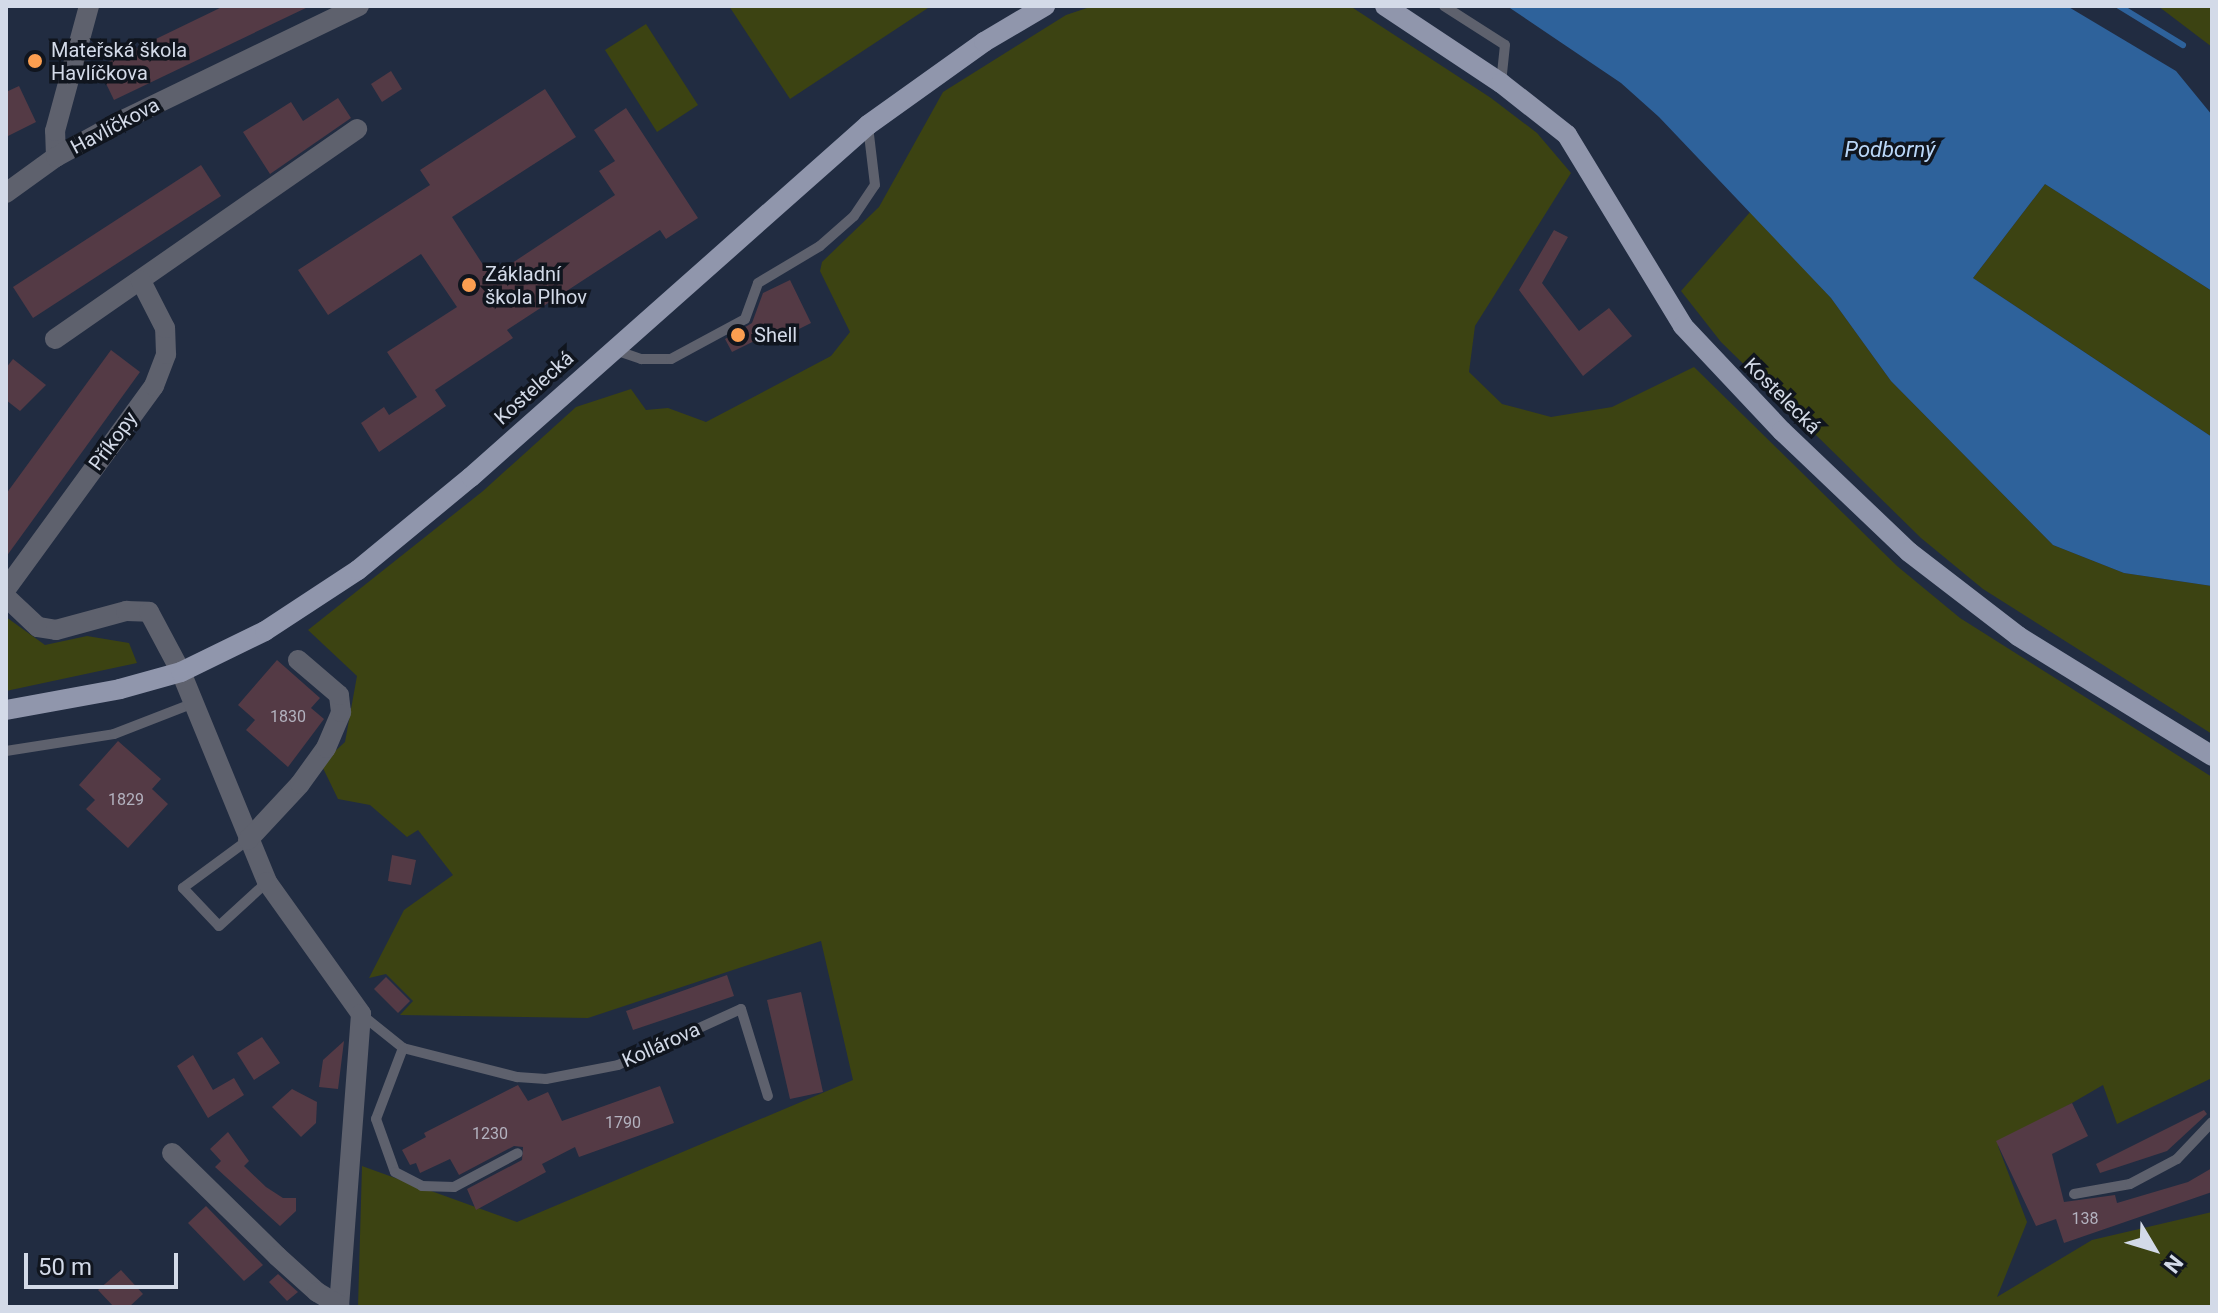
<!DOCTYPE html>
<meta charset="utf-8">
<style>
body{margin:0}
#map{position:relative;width:2218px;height:1313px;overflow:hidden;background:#212c41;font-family:Roboto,sans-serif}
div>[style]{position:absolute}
.green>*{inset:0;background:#3c4312}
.water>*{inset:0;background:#2e629b}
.stream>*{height:6px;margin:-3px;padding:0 3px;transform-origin:3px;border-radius:3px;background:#2e629b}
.building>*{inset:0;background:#543a45}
.lane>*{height:10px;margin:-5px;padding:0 5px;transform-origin:5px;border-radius:5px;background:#5e616d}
.street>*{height:20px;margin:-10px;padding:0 10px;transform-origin:10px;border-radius:10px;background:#5e616d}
.primary>*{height:20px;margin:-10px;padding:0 10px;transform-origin:10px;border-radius:10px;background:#9096ac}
.dots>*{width:22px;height:22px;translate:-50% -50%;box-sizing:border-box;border:4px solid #10151e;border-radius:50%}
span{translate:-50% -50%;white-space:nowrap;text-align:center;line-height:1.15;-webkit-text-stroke:7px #10151e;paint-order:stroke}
.number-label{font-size:16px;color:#b3b2bf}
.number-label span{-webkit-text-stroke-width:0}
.poi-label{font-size:20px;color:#d3dae8}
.left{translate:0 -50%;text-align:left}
.street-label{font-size:20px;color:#d3dae8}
.water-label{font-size:22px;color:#bad7f8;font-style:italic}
.frame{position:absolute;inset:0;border:8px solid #d3dae8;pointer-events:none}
.north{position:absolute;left:2114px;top:1209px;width:80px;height:80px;-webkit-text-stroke:6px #10151e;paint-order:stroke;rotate:128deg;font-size:22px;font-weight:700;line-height:32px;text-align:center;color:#d3dae8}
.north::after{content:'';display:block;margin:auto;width:28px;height:36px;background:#d3dae8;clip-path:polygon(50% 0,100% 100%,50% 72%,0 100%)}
.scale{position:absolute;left:24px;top:1253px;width:154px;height:36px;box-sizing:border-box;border:4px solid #d3dae8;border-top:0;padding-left:10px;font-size:24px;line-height:28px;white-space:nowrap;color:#d3dae8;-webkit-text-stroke:6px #10151e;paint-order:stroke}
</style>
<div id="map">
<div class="green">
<i style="clip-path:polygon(729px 6px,931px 6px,790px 99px)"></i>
<i style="clip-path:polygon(1093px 6px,1350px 6px,1491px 98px,1537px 133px,1571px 173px,1475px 326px,1469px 372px,1502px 404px,1551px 417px,1612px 407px,1694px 367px,1897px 566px,1960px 618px,2212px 777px,2212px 1078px,2117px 1124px,2103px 1085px,1998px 1146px,2027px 1222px,1997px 1297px,2092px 1240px,2212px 1212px,2212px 1307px,358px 1307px,362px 1166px,517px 1222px,853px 1080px,821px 941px,588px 1018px,400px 1015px,413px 1001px,386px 974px,369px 978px,404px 910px,453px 875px,418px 830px,407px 837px,370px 805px,338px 799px,321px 764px,345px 742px,357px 676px,308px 630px,483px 491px,576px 407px,631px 389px,646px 410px,668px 408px,706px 422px,831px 356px,850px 332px,820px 271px,822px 262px,879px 207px,943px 92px,1066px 15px)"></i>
<i style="clip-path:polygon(2158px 6px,2212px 6px,2212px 47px)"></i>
<i style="clip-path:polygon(646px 24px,698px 105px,657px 132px,605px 50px)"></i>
<i style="clip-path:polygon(2045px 184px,2212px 291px,2212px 437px,1973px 278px)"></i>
<i style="clip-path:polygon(1751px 211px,1831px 298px,1891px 381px,2053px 545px,2124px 573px,2212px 586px,2212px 734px,1983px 589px,1921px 538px,1721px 342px,1681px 291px)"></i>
<i style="clip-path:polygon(6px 617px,45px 645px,87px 636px,129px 643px,137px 663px,6px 691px)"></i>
</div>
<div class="water">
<i style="clip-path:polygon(1507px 6px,2067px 6px,2176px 71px,2212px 115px,2212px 291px,2045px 184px,1973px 278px,2212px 437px,2212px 586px,2124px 573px,2053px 545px,1891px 381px,1831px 298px,1659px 117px,1621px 83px)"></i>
</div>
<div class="stream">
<i style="left:2119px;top:6px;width:75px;rotate:31.4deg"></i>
</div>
<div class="building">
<i style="clip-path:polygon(224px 6px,310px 6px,114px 100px,98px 67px)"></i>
<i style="clip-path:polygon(391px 71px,402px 89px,382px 102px,371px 84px)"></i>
<i style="clip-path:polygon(19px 86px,36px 122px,6px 137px,6px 92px)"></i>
<i style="clip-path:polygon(545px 89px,576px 137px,452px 217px,491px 277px,615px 195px,599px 171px,615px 161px,594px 130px,626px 108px,698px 218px,666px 239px,660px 230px,507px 330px,513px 338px,435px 390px,446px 406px,379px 452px,361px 423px,384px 407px,389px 415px,417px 397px,387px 352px,457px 307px,421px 254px,328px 315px,298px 270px,430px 185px,420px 170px)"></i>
<i style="clip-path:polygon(338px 98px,351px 118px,270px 174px,243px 132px,291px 102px,303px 121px)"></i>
<i style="clip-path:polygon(201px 165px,221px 196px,33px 318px,13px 287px)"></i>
<i style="clip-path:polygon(1554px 230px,1568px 237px,1542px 283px,1579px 331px,1609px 308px,1632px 336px,1583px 376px,1519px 290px)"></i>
<i style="clip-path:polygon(790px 280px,811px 323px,783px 337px,779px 329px,732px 352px,725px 339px,752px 323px,763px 293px)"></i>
<i style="clip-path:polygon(111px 350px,140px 372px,6px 557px,6px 494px)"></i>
<i style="clip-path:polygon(13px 359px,46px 385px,20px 411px,6px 400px,6px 368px)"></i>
<i style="clip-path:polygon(277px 660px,320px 698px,311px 708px,324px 719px,288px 767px,246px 730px,255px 720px,238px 705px)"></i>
<i style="clip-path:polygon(118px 741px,161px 779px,152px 789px,168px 804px,128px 848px,86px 809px,95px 800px,79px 785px)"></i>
<i style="clip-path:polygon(392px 855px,416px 860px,411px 885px,388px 881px)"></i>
<i style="clip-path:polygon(727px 975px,734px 996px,633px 1030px,626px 1011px)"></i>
<i style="clip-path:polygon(386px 977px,410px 1001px,398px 1013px,374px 989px)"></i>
<i style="clip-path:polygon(801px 992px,823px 1092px,790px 1099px,767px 1000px)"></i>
<i style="clip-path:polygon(262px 1037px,280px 1063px,254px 1080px,237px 1053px)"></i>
<i style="clip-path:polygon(344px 1041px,338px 1089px,319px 1087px,323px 1060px)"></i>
<i style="clip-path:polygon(193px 1055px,213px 1090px,234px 1078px,244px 1095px,208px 1118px,177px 1066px)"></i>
<i style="clip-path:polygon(518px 1085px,528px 1101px,548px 1092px,562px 1121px,660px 1086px,674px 1123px,579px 1157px,575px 1147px,542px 1164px,546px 1172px,476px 1210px,467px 1189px,522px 1160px,523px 1147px,514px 1146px,459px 1175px,450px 1159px,420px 1173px,416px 1163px,410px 1165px,402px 1150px,426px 1137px,424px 1133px)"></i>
<i style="clip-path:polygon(292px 1089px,317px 1102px,316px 1123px,301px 1137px,272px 1107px)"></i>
<i style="clip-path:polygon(2072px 1103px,2088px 1136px,2052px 1154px,2064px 1202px,2115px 1195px,2117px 1203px,2188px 1182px,2212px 1168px,2212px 1192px,2064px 1243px,2056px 1219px,2036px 1226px,1996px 1141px)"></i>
<i style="clip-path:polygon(2204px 1110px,2207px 1114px,2167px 1151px,2100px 1173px,2096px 1164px)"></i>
<i style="clip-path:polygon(228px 1132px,249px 1161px,244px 1166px,266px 1187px,283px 1198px,296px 1198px,296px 1211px,280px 1226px,215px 1167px,221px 1161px,210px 1149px)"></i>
<i style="clip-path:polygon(206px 1206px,263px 1265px,244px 1281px,188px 1223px)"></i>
<i style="clip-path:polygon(121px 1270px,143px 1294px,129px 1307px,114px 1307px,98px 1290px)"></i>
<i style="clip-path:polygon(278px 1274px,298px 1292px,287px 1301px,269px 1282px)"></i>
</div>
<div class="lane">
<i style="left:1444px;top:6px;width:72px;rotate:32.6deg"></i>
<i style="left:1505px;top:45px;width:38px;rotate:96deg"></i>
<i style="left:615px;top:350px;width:28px;rotate:19deg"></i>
<i style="left:641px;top:359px;width:30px"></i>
<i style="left:671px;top:359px;width:84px;rotate:-28.4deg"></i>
<i style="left:745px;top:319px;width:38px;rotate:-70deg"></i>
<i style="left:758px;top:283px;width:72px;rotate:-30.8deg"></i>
<i style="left:820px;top:246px;width:45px;rotate:-41.4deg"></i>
<i style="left:854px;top:216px;width:37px;rotate:-56deg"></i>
<i style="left:875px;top:185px;width:59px;rotate:-96.8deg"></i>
<i style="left:6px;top:751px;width:109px;rotate:-8.9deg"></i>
<i style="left:114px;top:734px;width:86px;rotate:-21.2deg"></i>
<i style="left:248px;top:840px;width:81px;rotate:143.6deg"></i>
<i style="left:183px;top:888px;width:52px;rotate:46.5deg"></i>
<i style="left:219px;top:926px;width:65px;rotate:-42.5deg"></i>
<i style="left:362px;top:1015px;width:53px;rotate:38.8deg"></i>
<i style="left:403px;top:1048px;width:118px;rotate:14.3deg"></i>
<i style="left:517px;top:1077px;width:29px;rotate:4deg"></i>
<i style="left:546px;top:1079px;width:73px;rotate:-11deg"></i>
<i style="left:618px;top:1065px;width:135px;rotate:-24.5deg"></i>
<i style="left:741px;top:1009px;width:91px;rotate:72.8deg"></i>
<i style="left:403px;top:1048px;width:76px;rotate:110.8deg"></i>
<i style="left:376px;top:1119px;width:56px;rotate:70.3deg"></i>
<i style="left:395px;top:1172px;width:30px;rotate:27deg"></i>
<i style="left:422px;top:1186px;width:32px;rotate:2deg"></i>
<i style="left:454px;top:1187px;width:72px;rotate:-28deg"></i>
<i style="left:2074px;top:1194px;width:57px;rotate:-10.1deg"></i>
<i style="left:2130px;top:1184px;width:53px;rotate:-28deg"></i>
<i style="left:2177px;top:1159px;width:51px;rotate:-46.6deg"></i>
</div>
<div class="street">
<i style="left:56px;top:157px;width:26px;rotate:-92deg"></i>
<i style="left:55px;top:131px;width:130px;rotate:-74.8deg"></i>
<i style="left:6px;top:193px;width:62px;rotate:-35.8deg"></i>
<i style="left:56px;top:157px;width:77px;rotate:-28.9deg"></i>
<i style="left:123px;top:120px;width:262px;rotate:-25.8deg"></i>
<i style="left:55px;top:339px;width:368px;rotate:-34.8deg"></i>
<i style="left:6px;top:589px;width:251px;rotate:-53.9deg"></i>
<i style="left:154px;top:386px;width:34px;rotate:-69deg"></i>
<i style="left:166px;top:354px;width:26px;rotate:-92deg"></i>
<i style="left:165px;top:328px;width:53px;rotate:-117.1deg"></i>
<i style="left:6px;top:597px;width:44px;rotate:43.2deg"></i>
<i style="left:38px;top:627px;width:18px;rotate:9deg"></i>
<i style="left:56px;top:630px;width:73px;rotate:-15.2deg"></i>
<i style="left:126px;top:611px;width:23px;rotate:2deg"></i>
<i style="left:149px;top:612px;width:68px;rotate:61.9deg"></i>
<i style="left:181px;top:672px;width:227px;rotate:67.7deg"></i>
<i style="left:267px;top:882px;width:162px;rotate:54.5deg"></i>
<i style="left:361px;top:1014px;width:294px;rotate:94.3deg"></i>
<i style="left:248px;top:840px;width:76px;rotate:-47.1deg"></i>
<i style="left:300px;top:784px;width:44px;rotate:-54.2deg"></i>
<i style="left:326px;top:748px;width:39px;rotate:-67deg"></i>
<i style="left:341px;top:712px;width:17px;rotate:-97deg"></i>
<i style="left:339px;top:695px;width:54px;rotate:-139.5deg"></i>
<i style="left:172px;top:1153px;width:147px;rotate:44.4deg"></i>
<i style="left:277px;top:1256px;width:54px;rotate:42deg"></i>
<i style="left:317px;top:1292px;width:26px;rotate:31deg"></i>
</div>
<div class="primary">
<i style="left:1385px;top:6px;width:139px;rotate:33.6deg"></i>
<i style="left:1501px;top:83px;width:84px;rotate:38.2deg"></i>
<i style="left:1567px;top:135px;width:223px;rotate:58.7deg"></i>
<i style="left:1683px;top:326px;width:144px;rotate:46.7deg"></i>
<i style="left:1782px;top:431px;width:175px;rotate:43.6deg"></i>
<i style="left:1909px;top:552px;width:138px;rotate:37.6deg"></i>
<i style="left:2018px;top:636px;width:228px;rotate:31.7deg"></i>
<i style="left:6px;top:710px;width:116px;rotate:-10.4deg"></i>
<i style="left:120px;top:689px;width:63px;rotate:-15.6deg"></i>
<i style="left:181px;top:672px;width:93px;rotate:-26deg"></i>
<i style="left:265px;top:631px;width:111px;rotate:-33.3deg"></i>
<i style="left:358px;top:570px;width:146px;rotate:-39.5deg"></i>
<i style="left:471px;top:477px;width:531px;rotate:-41.56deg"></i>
<i style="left:868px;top:125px;width:143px;rotate:-35.6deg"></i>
<i style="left:984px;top:42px;width:71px;rotate:-30.5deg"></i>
</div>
<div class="dots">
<i style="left:35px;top:61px;background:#fb9e50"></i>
<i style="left:469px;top:285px;background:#fb9e50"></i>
<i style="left:738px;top:335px;background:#fb9e50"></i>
</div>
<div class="number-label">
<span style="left:288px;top:717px">1830</span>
<span style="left:126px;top:800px">1829</span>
<span style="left:623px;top:1123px">1790</span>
<span style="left:490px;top:1134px">1230</span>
<span style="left:2085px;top:1219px">138</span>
</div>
<div class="poi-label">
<span class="left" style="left:51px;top:62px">Mateřská škola<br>Havlíčkova</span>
<span class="left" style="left:485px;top:286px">Základní<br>škola Plhov</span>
<span class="left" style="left:754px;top:335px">Shell</span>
</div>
<div class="street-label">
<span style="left:115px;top:126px;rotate:-28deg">Havlíčkova</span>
<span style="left:534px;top:388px;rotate:-42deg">Kostelecká</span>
<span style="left:1782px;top:396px;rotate:45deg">Kostelecká</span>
<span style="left:113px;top:441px;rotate:-54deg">Příkopy</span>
<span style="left:661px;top:1045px;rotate:-24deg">Kollárova</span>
</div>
<div class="water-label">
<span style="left:1890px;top:150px">Podborný</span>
</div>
<div class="frame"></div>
<div class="north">N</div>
<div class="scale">50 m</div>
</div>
